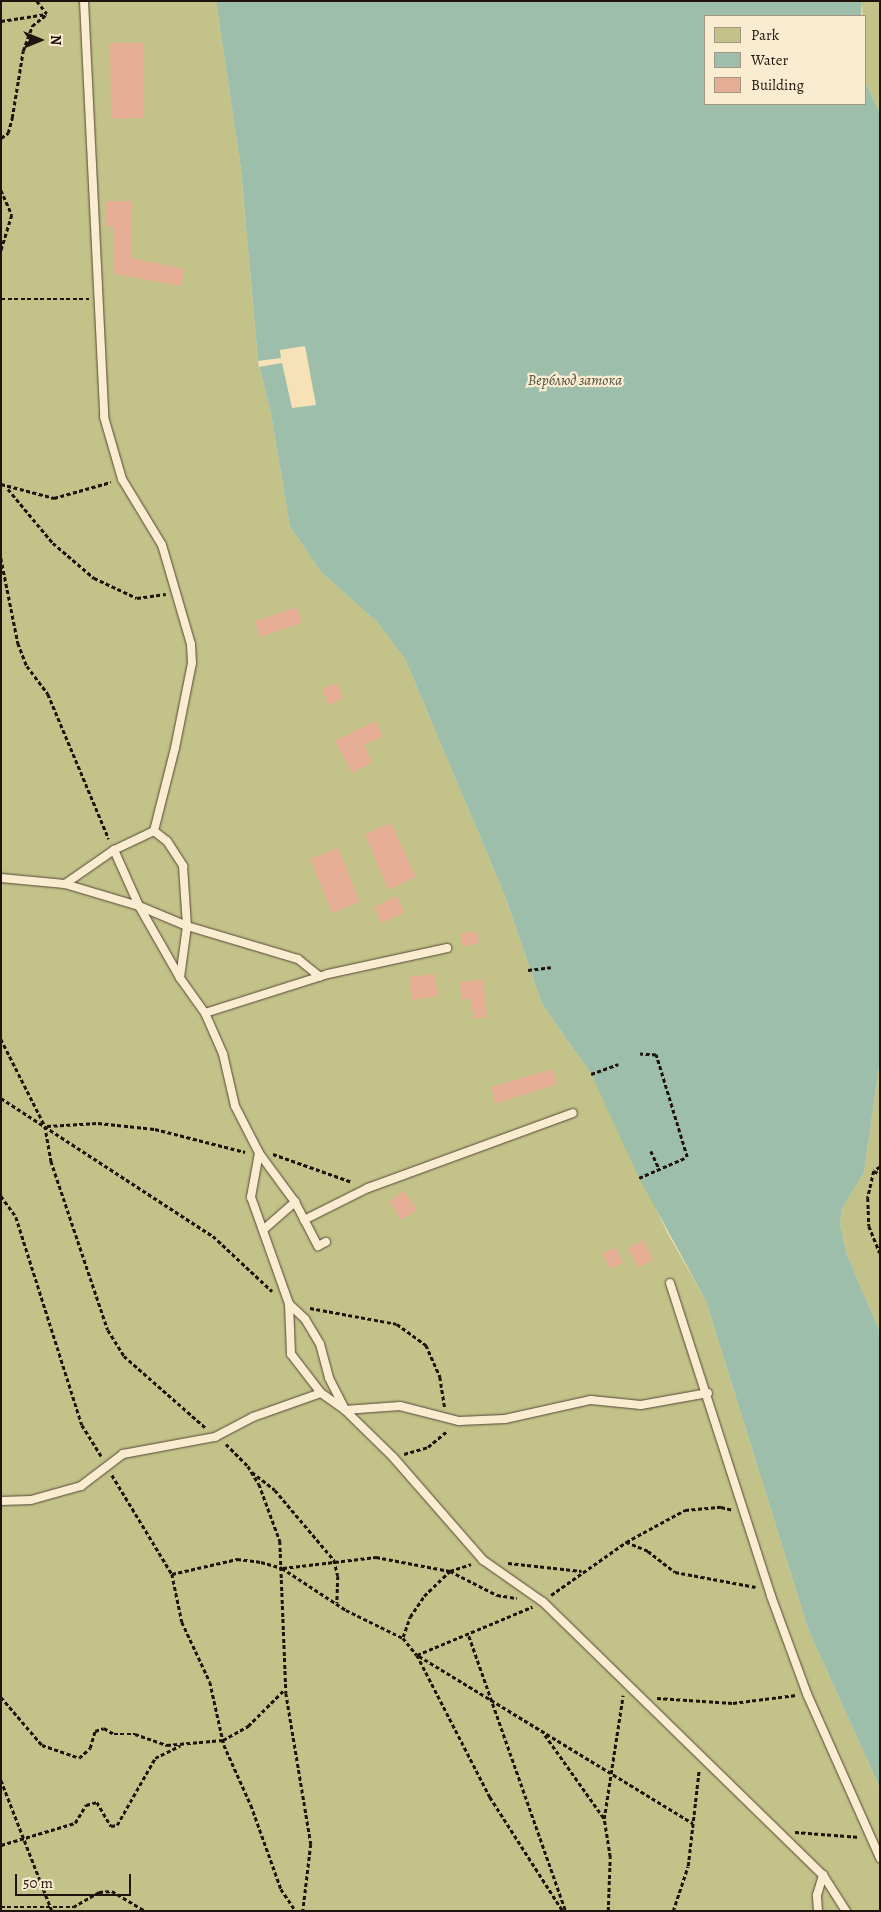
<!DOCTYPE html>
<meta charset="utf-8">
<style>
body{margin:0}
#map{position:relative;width:881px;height:1912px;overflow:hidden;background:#f6e2b6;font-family:Alegreya,serif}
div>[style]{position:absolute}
.green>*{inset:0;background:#c2c289}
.water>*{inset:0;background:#9dbeaa}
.pier>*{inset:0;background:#f6e2b6}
.building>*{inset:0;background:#e5ae94}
.path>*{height:2.5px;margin-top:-1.25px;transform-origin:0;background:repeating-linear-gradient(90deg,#20130b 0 4px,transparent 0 6.5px)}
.roads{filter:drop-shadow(0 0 1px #564736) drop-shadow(0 0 1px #564736)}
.service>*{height:8px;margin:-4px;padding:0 4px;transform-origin:4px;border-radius:4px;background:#f9ecd0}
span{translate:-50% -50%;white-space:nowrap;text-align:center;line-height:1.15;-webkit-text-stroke:4.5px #f9ecd0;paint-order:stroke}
.water-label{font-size:15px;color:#4c4f43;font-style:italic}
.frame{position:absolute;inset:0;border:2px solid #20130b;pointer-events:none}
.legend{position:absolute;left:704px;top:15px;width:162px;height:90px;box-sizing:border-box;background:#f9ecd0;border:1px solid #a29581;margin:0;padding:6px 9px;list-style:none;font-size:15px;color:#20130b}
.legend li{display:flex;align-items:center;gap:10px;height:25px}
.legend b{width:25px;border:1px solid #a29581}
.north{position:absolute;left:15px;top:15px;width:50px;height:50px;-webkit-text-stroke:4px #f9ecd0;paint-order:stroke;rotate:90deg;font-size:14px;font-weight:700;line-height:20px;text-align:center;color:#20130b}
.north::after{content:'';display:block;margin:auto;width:18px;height:22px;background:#20130b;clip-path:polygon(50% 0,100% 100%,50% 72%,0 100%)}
.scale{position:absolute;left:15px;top:1874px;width:116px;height:22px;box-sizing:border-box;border:2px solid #20130b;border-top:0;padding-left:6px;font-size:15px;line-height:18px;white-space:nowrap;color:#20130b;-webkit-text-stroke:4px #f9ecd0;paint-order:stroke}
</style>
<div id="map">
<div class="green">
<i style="clip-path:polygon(1px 1px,216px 1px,241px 169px,258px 361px,271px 414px,290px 527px,322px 573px,377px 622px,405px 659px,505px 896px,542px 1004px,591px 1074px,668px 1234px,706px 1301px,808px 1629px,880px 1788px,880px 1911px,1px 1911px)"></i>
<i style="clip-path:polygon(862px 1px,880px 1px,880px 113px,865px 81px)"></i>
<i style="clip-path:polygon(880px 1061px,880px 1332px,847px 1255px,840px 1224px,842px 1209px,864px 1172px)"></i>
</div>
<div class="water">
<i style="clip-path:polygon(216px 1px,862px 1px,861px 16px,705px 16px,705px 104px,865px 104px,865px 81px,880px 113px,880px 1061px,864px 1172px,842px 1209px,840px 1224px,847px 1255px,880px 1332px,880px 1788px,808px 1629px,706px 1301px,639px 1178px,591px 1074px,542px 1004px,505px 896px,405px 659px,377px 622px,322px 573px,290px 527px,271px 414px,258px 361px,241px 169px)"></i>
</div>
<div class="pier">
<i style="clip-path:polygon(305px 346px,316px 405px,292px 408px,282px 363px,259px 367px,258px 361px,281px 358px,280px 350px)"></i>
</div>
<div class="building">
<i style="clip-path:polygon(110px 43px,143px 43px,144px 118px,111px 119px)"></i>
<i style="clip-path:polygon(106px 201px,132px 201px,131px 258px,184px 269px,181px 286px,114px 274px,114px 226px,106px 226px)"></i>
<i style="clip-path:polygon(297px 607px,302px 623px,260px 637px,255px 621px)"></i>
<i style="clip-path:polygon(337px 683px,343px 699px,328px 705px,322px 689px)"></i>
<i style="clip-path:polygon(375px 721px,383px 736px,364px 745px,372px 762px,352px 773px,335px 741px)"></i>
<i style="clip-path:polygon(391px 823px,416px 877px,388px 890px,365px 834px)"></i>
<i style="clip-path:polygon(338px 848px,360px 902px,332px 913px,310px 859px)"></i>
<i style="clip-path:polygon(397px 896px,404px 913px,381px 923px,374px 907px)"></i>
<i style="clip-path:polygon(476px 931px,479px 943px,463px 947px,460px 934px)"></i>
<i style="clip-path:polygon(434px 974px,438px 996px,412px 1000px,409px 977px)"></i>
<i style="clip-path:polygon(483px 979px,487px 1017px,474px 1019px,470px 998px,462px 1000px,460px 982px)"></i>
<i style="clip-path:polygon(553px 1069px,557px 1084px,495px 1104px,491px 1087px)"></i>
<i style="clip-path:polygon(404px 1191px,417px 1210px,401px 1220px,389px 1201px)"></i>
<i style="clip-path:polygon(643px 1240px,653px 1260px,638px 1268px,628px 1248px)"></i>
<i style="clip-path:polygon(615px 1247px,623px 1263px,610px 1269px,602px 1253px)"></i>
</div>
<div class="path">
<i style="left:37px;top:1px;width:16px;rotate:52deg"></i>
<i style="left:1px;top:21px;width:46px;rotate:-8.8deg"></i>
<i style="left:1px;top:138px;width:9px;rotate:-36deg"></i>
<i style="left:8px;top:133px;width:16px;rotate:-75deg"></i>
<i style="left:12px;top:118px;width:68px;rotate:-80.7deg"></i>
<i style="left:23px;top:51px;width:27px;rotate:-70deg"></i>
<i style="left:32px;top:26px;width:19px;rotate:-39deg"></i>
<i style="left:1px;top:190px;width:27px;rotate:66deg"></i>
<i style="left:12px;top:215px;width:39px;rotate:107deg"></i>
<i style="left:1px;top:299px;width:88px"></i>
<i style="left:1px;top:484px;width:55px;rotate:14.8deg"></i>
<i style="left:54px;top:498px;width:59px;rotate:-15.7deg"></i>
<i style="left:8px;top:489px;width:70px;rotate:50.2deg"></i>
<i style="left:53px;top:543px;width:54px;rotate:40.5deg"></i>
<i style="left:94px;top:578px;width:47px;rotate:24.9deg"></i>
<i style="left:137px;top:598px;width:29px;rotate:-8deg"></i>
<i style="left:1px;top:558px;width:87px;rotate:78.7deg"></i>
<i style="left:18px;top:643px;width:25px;rotate:69deg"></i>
<i style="left:27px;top:666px;width:35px;rotate:53deg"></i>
<i style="left:48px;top:694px;width:157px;rotate:67.2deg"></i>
<i style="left:528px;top:970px;width:23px;rotate:-7deg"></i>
<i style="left:1px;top:1039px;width:97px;rotate:63.2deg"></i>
<i style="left:45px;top:1126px;width:36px;rotate:80deg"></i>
<i style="left:51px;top:1161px;width:178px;rotate:71.4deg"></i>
<i style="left:108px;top:1330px;width:31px;rotate:58deg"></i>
<i style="left:124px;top:1356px;width:109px;rotate:41.3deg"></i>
<i style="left:591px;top:1074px;width:29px;rotate:-20deg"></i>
<i style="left:1px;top:1098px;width:253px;rotate:33.1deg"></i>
<i style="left:213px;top:1236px;width:81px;rotate:43deg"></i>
<i style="left:47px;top:1126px;width:51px;rotate:-3.4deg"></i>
<i style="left:98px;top:1123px;width:57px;rotate:6deg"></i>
<i style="left:155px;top:1129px;width:93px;rotate:14.3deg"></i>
<i style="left:651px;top:1151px;width:19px;rotate:65deg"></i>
<i style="left:273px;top:1154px;width:84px;rotate:19.5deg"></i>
<i style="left:880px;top:1167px;width:7px;rotate:146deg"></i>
<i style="left:874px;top:1171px;width:28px;rotate:103deg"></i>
<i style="left:868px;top:1198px;width:28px;rotate:88deg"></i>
<i style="left:869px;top:1226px;width:29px;rotate:68deg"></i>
<i style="left:874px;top:1171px;width:7px;rotate:27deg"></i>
<i style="left:639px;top:1178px;width:52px;rotate:-23.6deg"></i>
<i style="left:687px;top:1157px;width:107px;rotate:-106.9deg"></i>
<i style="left:656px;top:1055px;width:16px;rotate:-176deg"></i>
<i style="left:1px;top:1196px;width:26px;rotate:54deg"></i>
<i style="left:16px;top:1217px;width:218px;rotate:72.4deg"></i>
<i style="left:82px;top:1425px;width:38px;rotate:58deg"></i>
<i style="left:310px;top:1308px;width:88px;rotate:10.4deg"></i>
<i style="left:397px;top:1324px;width:36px;rotate:36deg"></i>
<i style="left:426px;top:1345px;width:35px;rotate:66deg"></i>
<i style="left:440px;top:1377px;width:30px;rotate:81deg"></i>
<i style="left:226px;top:1444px;width:31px;rotate:45deg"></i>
<i style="left:248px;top:1466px;width:21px;rotate:59deg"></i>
<i style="left:259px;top:1484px;width:61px;rotate:69.8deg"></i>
<i style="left:280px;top:1541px;width:152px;rotate:87.7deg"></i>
<i style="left:286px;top:1693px;width:153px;rotate:80.6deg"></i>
<i style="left:311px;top:1844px;width:67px;rotate:96.8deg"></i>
<i style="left:404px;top:1454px;width:25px;rotate:-16deg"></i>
<i style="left:428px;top:1447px;width:26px;rotate:-40deg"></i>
<i style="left:252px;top:1472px;width:29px;rotate:38deg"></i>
<i style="left:275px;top:1490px;width:92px;rotate:49.9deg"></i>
<i style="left:334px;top:1560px;width:16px;rotate:76deg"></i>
<i style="left:338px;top:1576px;width:27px;rotate:92deg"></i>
<i style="left:112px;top:1475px;width:116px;rotate:58.8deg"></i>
<i style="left:172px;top:1574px;width:49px;rotate:78.2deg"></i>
<i style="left:182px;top:1622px;width:66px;rotate:65deg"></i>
<i style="left:210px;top:1682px;width:65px;rotate:77.5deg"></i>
<i style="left:224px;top:1745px;width:66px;rotate:65.8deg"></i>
<i style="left:251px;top:1805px;width:89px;rotate:70.3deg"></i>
<i style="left:281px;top:1889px;width:27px;rotate:56deg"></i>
<i style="left:626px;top:1542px;width:24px;rotate:22deg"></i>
<i style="left:648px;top:1551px;width:34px;rotate:38deg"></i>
<i style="left:675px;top:1572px;width:82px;rotate:10.5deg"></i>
<i style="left:508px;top:1563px;width:74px;rotate:6.2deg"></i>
<i style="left:283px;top:1568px;width:94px;rotate:-6.7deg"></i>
<i style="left:376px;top:1557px;width:75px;rotate:10.7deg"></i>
<i style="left:450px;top:1571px;width:53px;rotate:27.1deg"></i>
<i style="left:497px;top:1595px;width:20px;rotate:9deg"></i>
<i style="left:172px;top:1574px;width:67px;rotate:-13deg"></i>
<i style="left:237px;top:1559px;width:24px;rotate:7deg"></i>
<i style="left:261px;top:1562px;width:22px;rotate:16deg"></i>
<i style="left:282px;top:1568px;width:77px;rotate:33.3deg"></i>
<i style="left:346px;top:1610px;width:64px;rotate:26.2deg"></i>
<i style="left:403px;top:1638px;width:22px;rotate:51deg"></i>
<i style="left:417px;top:1655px;width:160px;rotate:62.8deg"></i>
<i style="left:490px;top:1797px;width:135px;rotate:57.4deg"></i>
<i style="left:551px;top:1595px;width:92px;rotate:-35.2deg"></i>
<i style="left:626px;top:1542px;width:67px;rotate:-28.5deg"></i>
<i style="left:685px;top:1510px;width:36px;rotate:-5deg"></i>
<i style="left:721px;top:1507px;width:12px;rotate:14deg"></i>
<i style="left:469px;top:1636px;width:292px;rotate:70.6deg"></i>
<i style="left:403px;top:1637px;width:21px;rotate:-71deg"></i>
<i style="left:410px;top:1617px;width:25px;rotate:-56deg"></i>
<i style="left:424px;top:1596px;width:36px;rotate:-44deg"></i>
<i style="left:450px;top:1571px;width:22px;rotate:-18deg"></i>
<i style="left:417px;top:1655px;width:125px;rotate:-22.7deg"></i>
<i style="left:419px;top:1656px;width:321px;rotate:31.4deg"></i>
<i style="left:1px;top:1697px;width:63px;rotate:49.5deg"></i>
<i style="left:42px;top:1745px;width:39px;rotate:19deg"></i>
<i style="left:79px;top:1758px;width:15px;rotate:-42deg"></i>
<i style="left:90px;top:1748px;width:18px;rotate:-74deg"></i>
<i style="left:95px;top:1731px;width:9px;rotate:-18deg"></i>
<i style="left:104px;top:1728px;width:12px;rotate:31deg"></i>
<i style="left:114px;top:1734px;width:21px"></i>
<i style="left:135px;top:1734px;width:34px;rotate:19deg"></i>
<i style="left:167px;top:1745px;width:56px;rotate:-5.1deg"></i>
<i style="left:223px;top:1740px;width:29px;rotate:-29deg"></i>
<i style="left:248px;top:1726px;width:52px;rotate:-45deg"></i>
<i style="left:657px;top:1698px;width:76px;rotate:3.8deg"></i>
<i style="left:733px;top:1703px;width:64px;rotate:-7.2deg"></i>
<i style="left:545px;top:1735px;width:102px;rotate:54.6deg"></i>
<i style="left:1px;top:1780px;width:141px;rotate:68.7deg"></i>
<i style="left:795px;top:1832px;width:65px;rotate:4.4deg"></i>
<i style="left:1px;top:1845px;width:77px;rotate:-16.6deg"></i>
<i style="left:75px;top:1823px;width:21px;rotate:-59deg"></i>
<i style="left:86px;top:1805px;width:11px;rotate:-15deg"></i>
<i style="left:97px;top:1802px;width:28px;rotate:60deg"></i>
<i style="left:111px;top:1826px;width:6px;rotate:-9deg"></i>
<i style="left:117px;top:1825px;width:77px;rotate:-60.4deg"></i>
<i style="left:155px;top:1758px;width:28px;rotate:-26deg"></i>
<i style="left:1px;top:1907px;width:72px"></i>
<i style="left:73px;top:1907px;width:30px;rotate:-30deg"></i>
<i style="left:99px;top:1892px;width:13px;rotate:-4deg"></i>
<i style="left:112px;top:1891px;width:39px;rotate:31deg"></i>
<i style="left:608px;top:1911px;width:54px;rotate:-87.9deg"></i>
<i style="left:610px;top:1857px;width:38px;rotate:-99deg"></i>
<i style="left:604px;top:1819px;width:125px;rotate:-81.3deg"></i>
<i style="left:673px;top:1911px;width:47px;rotate:-71.6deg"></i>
<i style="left:688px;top:1866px;width:97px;rotate:-83.5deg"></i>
</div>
<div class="roads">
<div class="service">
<i style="left:84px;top:1px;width:416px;rotate:87.2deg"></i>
<i style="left:104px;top:417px;width:65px;rotate:73.8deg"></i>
<i style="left:122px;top:479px;width:77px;rotate:58.8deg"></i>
<i style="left:162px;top:545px;width:103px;rotate:73.7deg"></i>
<i style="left:191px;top:644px;width:19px;rotate:87deg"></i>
<i style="left:192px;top:663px;width:87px;rotate:101.3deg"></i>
<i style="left:175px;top:748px;width:86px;rotate:104.2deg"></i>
<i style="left:154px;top:831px;width:16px;rotate:38deg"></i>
<i style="left:167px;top:841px;width:30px;rotate:57deg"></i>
<i style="left:183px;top:866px;width:60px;rotate:86.2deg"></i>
<i style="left:187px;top:926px;width:52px;rotate:97.7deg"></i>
<i style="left:114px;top:850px;width:61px;rotate:65.9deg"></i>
<i style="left:139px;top:906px;width:52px;rotate:22.6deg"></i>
<i style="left:187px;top:926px;width:116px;rotate:16.6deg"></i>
<i style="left:298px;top:959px;width:28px;rotate:39deg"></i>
<i style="left:1px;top:878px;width:64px;rotate:5.4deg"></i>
<i style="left:65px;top:884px;width:77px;rotate:16.6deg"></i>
<i style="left:139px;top:906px;width:83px;rotate:60.3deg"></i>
<i style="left:180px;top:978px;width:43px;rotate:54.5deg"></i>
<i style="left:205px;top:1013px;width:45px;rotate:66.3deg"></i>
<i style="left:223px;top:1054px;width:53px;rotate:77deg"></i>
<i style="left:235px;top:1106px;width:53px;rotate:62.9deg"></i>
<i style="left:259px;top:1153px;width:61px;rotate:53.7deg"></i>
<i style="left:295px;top:1202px;width:50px;rotate:62.4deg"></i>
<i style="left:318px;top:1246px;width:9px;rotate:-27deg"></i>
<i style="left:65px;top:884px;width:60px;rotate:-34.8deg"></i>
<i style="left:114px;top:850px;width:44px;rotate:-25.4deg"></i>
<i style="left:205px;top:1013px;width:129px;rotate:-17.6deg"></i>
<i style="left:328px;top:974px;width:122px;rotate:-12.3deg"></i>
<i style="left:259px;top:1153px;width:45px;rotate:100.3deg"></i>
<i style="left:251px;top:1197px;width:114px;rotate:70.4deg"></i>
<i style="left:289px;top:1304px;width:22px;rotate:43deg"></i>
<i style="left:305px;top:1319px;width:29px;rotate:59deg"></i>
<i style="left:320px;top:1344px;width:35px;rotate:75deg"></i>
<i style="left:329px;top:1378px;width:36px;rotate:63deg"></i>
<i style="left:345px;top:1410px;width:67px;rotate:44.4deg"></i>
<i style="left:393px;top:1457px;width:137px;rotate:48.9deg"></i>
<i style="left:483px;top:1560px;width:73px;rotate:35deg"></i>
<i style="left:543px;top:1602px;width:391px;rotate:44.3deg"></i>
<i style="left:823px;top:1875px;width:43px;rotate:57.4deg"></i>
<i style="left:304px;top:1220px;width:72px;rotate:-26.6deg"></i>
<i style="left:368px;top:1188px;width:218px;rotate:-20.1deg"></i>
<i style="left:263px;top:1230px;width:43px;rotate:-41.2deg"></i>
<i style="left:670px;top:1283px;width:329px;rotate:72.1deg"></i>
<i style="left:771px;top:1596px;width:104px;rotate:69.8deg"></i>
<i style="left:807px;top:1694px;width:180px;rotate:66deg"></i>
<i style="left:289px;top:1304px;width:50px;rotate:87.7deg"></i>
<i style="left:291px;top:1354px;width:49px;rotate:52.4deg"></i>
<i style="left:1px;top:1501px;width:30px;rotate:-2deg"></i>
<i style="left:31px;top:1500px;width:52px;rotate:-15.6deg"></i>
<i style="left:81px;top:1486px;width:53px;rotate:-37.3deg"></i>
<i style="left:123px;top:1454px;width:94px;rotate:-10.5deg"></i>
<i style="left:215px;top:1437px;width:43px;rotate:-27.8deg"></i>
<i style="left:253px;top:1417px;width:72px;rotate:-19.4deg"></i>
<i style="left:321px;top:1393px;width:29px;rotate:35deg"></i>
<i style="left:345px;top:1410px;width:55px;rotate:-4.2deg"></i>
<i style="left:400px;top:1406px;width:61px;rotate:14.3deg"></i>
<i style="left:459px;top:1421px;width:46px;rotate:-2.5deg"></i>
<i style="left:505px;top:1419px;width:88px;rotate:-12.5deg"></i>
<i style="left:591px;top:1400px;width:50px;rotate:5.7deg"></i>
<i style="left:641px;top:1405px;width:68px;rotate:-10.2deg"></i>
<i style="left:818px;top:1911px;width:16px;rotate:-94deg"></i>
<i style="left:817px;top:1895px;width:21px;rotate:-73deg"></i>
</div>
</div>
<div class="water-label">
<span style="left:575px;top:381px">Верблюд затока</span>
</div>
<div class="frame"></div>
<ul class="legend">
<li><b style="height:14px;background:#c2c289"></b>Park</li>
<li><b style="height:14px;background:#9dbeaa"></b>Water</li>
<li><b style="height:14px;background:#e5ae94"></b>Building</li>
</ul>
<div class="north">N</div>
<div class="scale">50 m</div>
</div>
